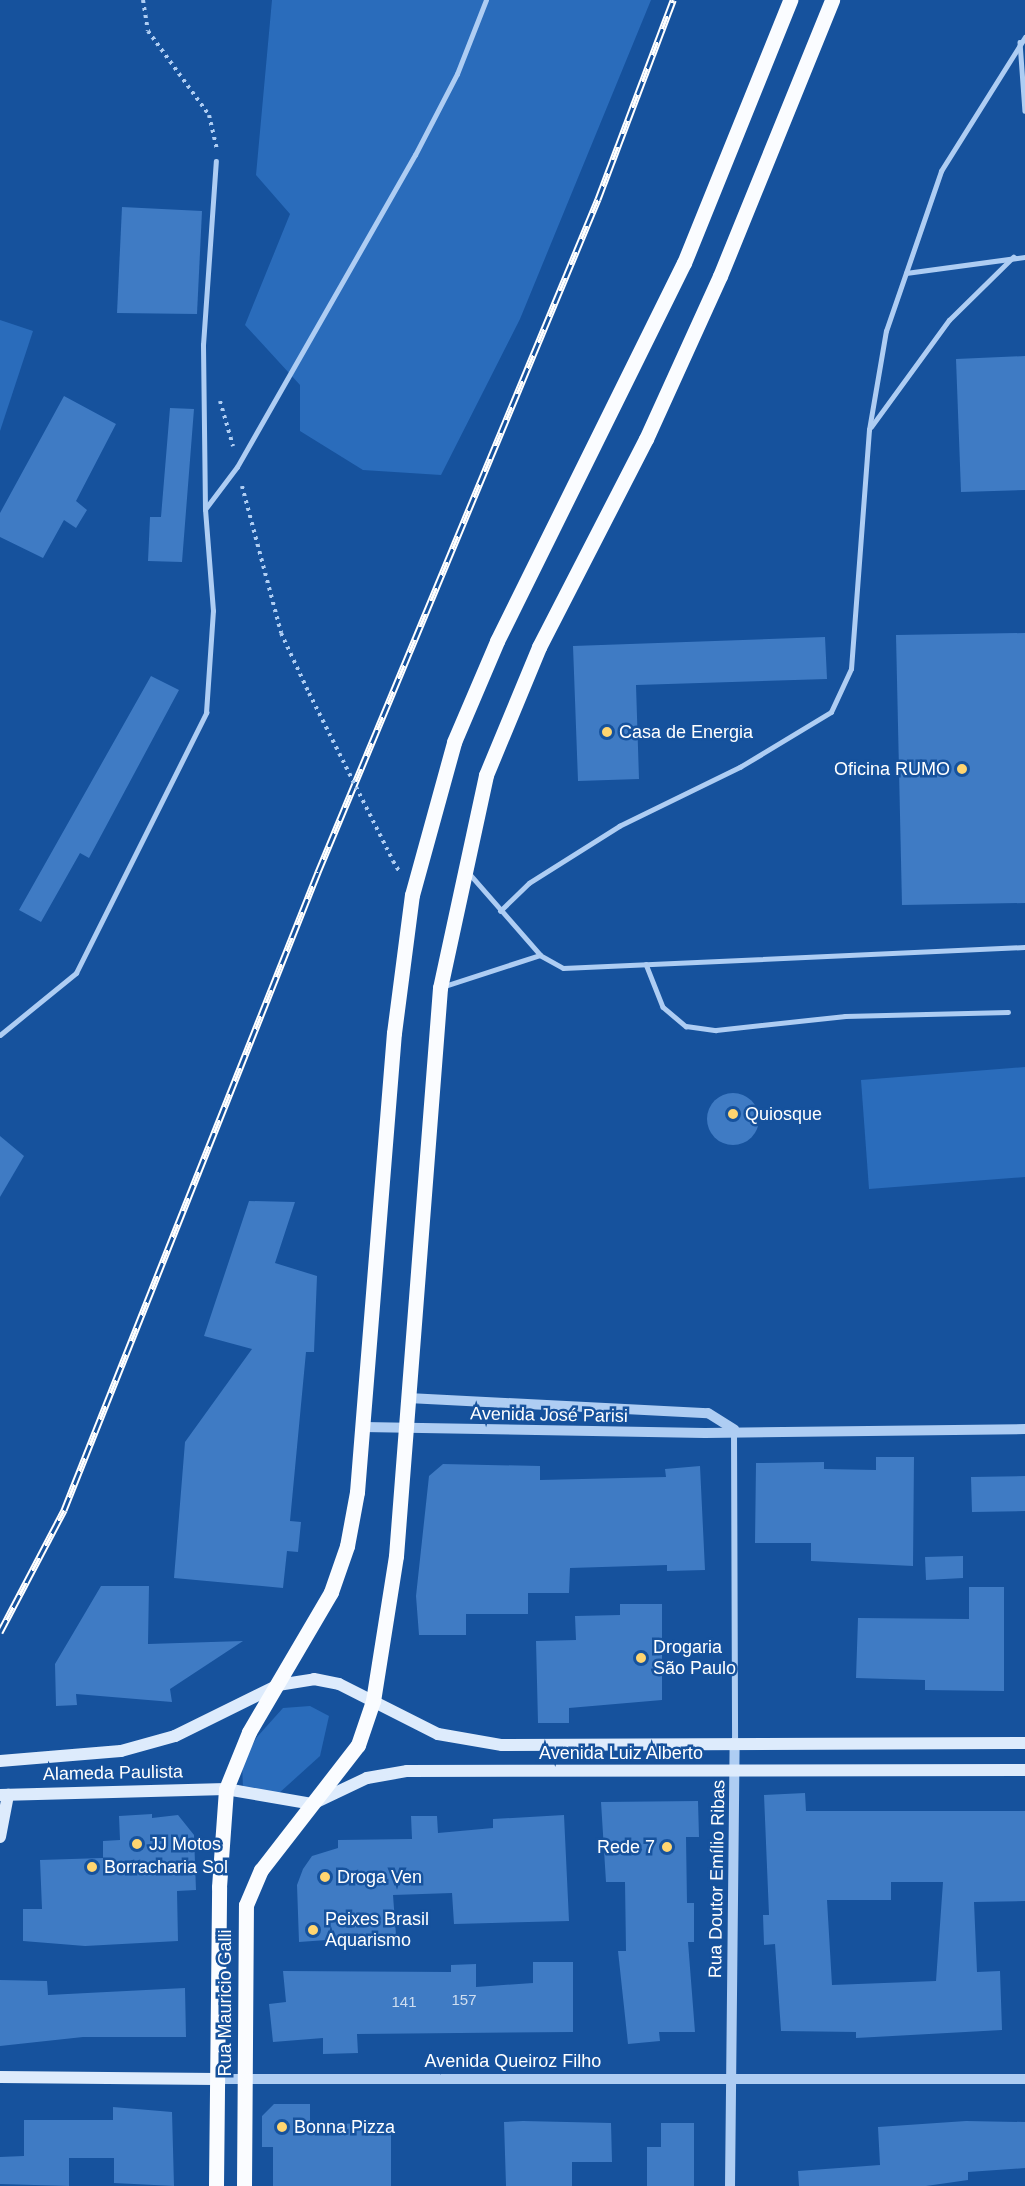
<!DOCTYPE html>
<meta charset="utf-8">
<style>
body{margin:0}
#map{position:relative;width:1025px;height:2186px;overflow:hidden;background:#16529d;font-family:Arial,sans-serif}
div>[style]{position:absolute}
.green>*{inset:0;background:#2a6cbb}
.building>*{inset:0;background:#3f7bc4}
.round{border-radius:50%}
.path>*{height:4px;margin-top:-2px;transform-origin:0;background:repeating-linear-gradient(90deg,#aecdf3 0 3px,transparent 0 7.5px)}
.service>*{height:4.5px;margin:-2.25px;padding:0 2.25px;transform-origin:2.25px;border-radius:2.25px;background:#aecdf3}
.minor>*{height:6px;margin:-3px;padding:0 3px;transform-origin:3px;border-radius:3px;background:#aecdf3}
.tertiary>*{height:10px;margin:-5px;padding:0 5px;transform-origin:5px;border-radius:5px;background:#aecdf3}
.secondary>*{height:12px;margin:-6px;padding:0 6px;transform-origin:6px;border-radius:6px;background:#ddebfc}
.primary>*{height:15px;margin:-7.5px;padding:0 7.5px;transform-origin:7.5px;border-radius:7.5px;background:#fafcff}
.rail>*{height:7px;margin-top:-3.5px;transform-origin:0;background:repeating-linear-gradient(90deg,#16529d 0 14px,#fff 0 28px);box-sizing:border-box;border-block:2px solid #fff}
.path-bridge>*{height:4px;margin-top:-2px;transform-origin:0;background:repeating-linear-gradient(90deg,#aecdf3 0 3px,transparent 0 7.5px)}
.dots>*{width:16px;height:16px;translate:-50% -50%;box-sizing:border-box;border:3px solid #16529d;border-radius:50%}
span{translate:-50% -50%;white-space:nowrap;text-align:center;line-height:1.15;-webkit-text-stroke:5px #16529d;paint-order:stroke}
.number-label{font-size:15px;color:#cfdef0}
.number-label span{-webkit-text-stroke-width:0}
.poi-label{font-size:18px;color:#fff}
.left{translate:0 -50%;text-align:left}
.right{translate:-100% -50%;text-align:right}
.street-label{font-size:18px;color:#fff}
</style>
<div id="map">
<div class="green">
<i style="clip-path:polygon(272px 0,651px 0,520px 319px,441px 475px,363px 470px,300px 431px,300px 385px,245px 325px,290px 214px,256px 175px)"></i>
<i style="clip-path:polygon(0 320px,33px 331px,0 431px)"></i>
<i style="clip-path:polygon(1025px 1067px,1025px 1177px,869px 1189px,861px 1080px)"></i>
<i style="clip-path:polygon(310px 1706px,329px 1716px,320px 1756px,278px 1794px,243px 1788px,242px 1762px,257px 1737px,283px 1708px)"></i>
</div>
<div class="building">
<i style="clip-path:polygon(122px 207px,202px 211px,197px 314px,117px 313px)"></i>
<i style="clip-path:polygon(1025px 356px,1025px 490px,961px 492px,956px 359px)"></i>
<i style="clip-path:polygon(64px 396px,116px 424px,76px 501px,87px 510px,76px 528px,64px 520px,43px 558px,0 537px,0 513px)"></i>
<i style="clip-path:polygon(170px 408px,194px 409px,182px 562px,148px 561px,150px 517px,161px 517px)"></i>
<i style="clip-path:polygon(1025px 633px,1025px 903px,902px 905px,896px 635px)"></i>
<i style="clip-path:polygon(825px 637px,827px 679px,636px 685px,639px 779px,578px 781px,573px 646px)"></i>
<i style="clip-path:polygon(151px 676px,179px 690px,89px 858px,80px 853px,41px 922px,19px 910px)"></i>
<i class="round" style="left:707px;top:1093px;width:52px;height:52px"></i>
<i style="clip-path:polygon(0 1136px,24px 1156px,0 1197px)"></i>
<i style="clip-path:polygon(249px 1201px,295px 1202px,275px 1263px,317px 1276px,314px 1352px,306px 1352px,290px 1521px,301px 1522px,298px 1552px,287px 1551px,283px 1588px,174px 1578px,185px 1442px,252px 1349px,204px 1336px)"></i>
<i style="clip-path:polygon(876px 1457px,914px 1457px,913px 1566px,811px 1561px,811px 1543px,755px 1543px,756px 1463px,824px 1462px,824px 1469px,876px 1470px)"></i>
<i style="clip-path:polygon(443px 1464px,540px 1466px,540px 1480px,666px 1477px,665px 1469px,700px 1466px,705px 1570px,667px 1571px,667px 1565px,570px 1568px,569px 1593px,528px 1593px,528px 1614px,466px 1614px,466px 1635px,419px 1635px,416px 1596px,429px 1476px)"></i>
<i style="clip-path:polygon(1025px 1476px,1025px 1511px,972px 1512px,971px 1477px)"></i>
<i style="clip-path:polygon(963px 1556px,963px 1578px,926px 1580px,925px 1557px)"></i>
<i style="clip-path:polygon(101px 1586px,149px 1586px,148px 1644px,243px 1641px,170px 1689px,172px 1702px,76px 1694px,77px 1705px,56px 1706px,55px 1664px)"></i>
<i style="clip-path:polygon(969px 1587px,1004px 1587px,1004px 1691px,925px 1690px,925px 1680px,856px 1678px,858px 1618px,969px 1619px)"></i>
<i style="clip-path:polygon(620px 1604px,662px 1604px,662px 1700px,569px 1708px,569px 1723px,538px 1723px,536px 1641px,576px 1640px,575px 1616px,620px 1615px)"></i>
<i style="clip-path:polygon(evenodd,805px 1793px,806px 1811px,1025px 1811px,1025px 1901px,974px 1902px,977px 1972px,1000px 1971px,1002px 2030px,856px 2038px,856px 2032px,781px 2031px,775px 1944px,764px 1945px,763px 1915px,769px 1915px,764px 1795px,805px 1793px,891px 1882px,943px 1882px,936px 1981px,832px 1985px,827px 1900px,891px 1900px,891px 1882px)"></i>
<i style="clip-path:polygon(698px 1801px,699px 1837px,686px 1837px,687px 1903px,694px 1903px,694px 1942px,688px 1942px,695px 2032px,659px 2032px,660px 2041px,628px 2044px,618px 1951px,626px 1951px,625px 1882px,606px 1882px,601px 1802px)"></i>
<i style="clip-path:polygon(152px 1814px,152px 1818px,178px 1815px,194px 1835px,196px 1890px,177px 1891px,178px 1941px,85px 1946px,23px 1941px,23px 1909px,42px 1909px,40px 1860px,103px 1858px,103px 1841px,120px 1840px,119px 1816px)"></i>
<i style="clip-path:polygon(564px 1815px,569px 1921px,454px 1924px,452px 1893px,393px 1895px,396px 1935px,299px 1942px,297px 1885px,303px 1869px,312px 1856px,338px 1848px,338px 1840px,412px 1839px,411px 1816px,437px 1816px,438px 1833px,493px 1828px,493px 1819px)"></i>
<i style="clip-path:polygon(533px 1962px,573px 1962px,573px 2032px,357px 2034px,358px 2053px,323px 2054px,323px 2038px,273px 2042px,269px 2004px,286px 2002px,283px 1971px,451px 1972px,451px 1965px,476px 1964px,476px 1987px,533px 1983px)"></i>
<i style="clip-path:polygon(0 1980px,47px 1981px,48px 1995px,185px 1988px,186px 2037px,83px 2037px,0 2046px)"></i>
<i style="clip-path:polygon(274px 2104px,310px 2104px,310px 2126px,391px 2121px,391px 2186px,273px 2186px,273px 2147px,262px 2147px,262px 2116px)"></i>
<i style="clip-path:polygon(113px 2107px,172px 2112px,174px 2186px,114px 2183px,114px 2158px,69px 2158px,69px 2186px,0 2184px,0 2157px,24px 2156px,24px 2120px,113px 2120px)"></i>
<i style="clip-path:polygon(523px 2121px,611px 2123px,612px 2162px,572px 2162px,572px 2186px,506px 2186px,504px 2122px)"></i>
<i style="clip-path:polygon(966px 2121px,1025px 2122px,1025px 2168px,968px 2172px,968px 2180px,926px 2186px,799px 2186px,798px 2171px,880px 2165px,878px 2127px)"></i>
<i style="clip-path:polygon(661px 2123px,694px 2123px,694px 2186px,647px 2186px,647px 2147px,661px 2147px)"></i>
</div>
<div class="path">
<i style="left:143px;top:0;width:31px;rotate:81deg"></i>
<i style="left:148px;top:31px;width:104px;rotate:54deg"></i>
<i style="left:209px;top:115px;width:35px;rotate:77deg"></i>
<i style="left:220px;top:401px;width:47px;rotate:73.9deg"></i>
<i style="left:242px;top:486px;width:152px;rotate:75.1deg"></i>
<i style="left:281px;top:633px;width:66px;rotate:65deg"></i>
<i style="left:393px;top:861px;width:12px;rotate:59deg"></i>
</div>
<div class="service">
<i style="left:1020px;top:42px;width:69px;rotate:85.9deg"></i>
<i style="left:906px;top:273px;width:120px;rotate:-7.7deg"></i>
<i style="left:871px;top:427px;width:132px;rotate:-53.9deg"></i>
<i style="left:949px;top:320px;width:90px;rotate:-44.5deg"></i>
<i style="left:206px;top:508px;width:51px;rotate:-52.9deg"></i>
<i style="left:237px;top:467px;width:359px;rotate:-60.3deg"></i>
<i style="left:415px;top:155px;width:91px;rotate:-62.6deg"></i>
<i style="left:457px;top:74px;width:79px;rotate:-68.6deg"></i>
<i style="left:500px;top:911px;width:40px;rotate:-44deg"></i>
<i style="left:529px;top:883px;width:107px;rotate:-32.3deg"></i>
<i style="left:619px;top:826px;width:135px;rotate:-26deg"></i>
<i style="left:740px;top:767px;width:106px;rotate:-31.1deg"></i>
<i style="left:831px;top:712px;width:47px;rotate:-65.1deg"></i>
<i style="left:851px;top:669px;width:240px;rotate:-85.7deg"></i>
<i style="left:869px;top:430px;width:100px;rotate:-80.3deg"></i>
<i style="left:886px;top:331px;width:169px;rotate:-71deg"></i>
<i style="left:941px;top:171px;width:158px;rotate:-57.9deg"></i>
<i style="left:540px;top:955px;width:26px;rotate:29deg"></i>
<i style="left:563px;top:968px;width:462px;rotate:-2.6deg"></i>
<i style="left:646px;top:964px;width:46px;rotate:68.4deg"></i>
<i style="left:663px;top:1007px;width:30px;rotate:40deg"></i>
<i style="left:686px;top:1026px;width:30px;rotate:8deg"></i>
<i style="left:716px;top:1030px;width:130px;rotate:-6.2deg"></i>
<i style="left:845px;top:1016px;width:163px;rotate:-1.4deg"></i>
<i style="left:445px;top:986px;width:100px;rotate:-18.1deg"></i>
<i style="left:540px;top:955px;width:108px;rotate:-131.2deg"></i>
<i style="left:0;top:1035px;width:98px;rotate:-39.2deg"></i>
<i style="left:76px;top:973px;width:291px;rotate:-63.4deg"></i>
<i style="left:206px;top:713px;width:102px;rotate:-86.1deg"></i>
<i style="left:213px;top:611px;width:101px;rotate:-94.5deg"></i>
<i style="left:205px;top:510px;width:165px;rotate:-90.7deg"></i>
<i style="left:203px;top:345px;width:184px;rotate:-86deg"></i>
</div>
<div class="minor">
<i style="left:734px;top:1430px;width:312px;rotate:89.8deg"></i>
</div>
<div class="tertiary">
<i style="left:408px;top:1398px;width:300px;rotate:2.9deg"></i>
<i style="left:708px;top:1413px;width:31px;rotate:32deg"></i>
<i style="left:363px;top:1427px;width:342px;rotate:1deg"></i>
<i style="left:705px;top:1433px;width:320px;rotate:-0.7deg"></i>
<i style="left:216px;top:2079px;width:809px"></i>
<i style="left:730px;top:2186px;width:444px;rotate:-89.4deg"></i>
</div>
<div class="secondary">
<i style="left:0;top:1761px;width:121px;rotate:-4.7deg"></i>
<i style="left:121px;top:1751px;width:56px;rotate:-15.5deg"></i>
<i style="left:175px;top:1736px;width:115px;rotate:-26.3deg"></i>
<i style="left:278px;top:1685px;width:36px;rotate:-9deg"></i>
<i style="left:314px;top:1679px;width:25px;rotate:11deg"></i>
<i style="left:339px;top:1684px;width:111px;rotate:26.8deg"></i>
<i style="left:438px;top:1734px;width:65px;rotate:9.8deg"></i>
<i style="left:502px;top:1745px;width:523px;rotate:-0.22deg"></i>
<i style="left:0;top:1795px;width:226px;rotate:-1.5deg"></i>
<i style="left:226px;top:1789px;width:87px;rotate:9.9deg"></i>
<i style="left:312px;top:1804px;width:61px;rotate:-25.3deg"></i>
<i style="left:367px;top:1778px;width:41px;rotate:-9.9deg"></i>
<i style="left:407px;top:1771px;width:618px;rotate:-0.09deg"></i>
<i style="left:0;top:1837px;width:43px;rotate:-79.2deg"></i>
<i style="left:0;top:2077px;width:216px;rotate:0.5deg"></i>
</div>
<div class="primary">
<i style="left:216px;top:2186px;width:299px;rotate:-89.4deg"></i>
<i style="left:219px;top:1887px;width:98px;rotate:-85.9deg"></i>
<i style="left:226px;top:1789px;width:61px;rotate:-68deg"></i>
<i style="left:249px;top:1732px;width:162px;rotate:-59.6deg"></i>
<i style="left:331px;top:1592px;width:49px;rotate:-70.8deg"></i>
<i style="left:347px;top:1546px;width:55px;rotate:-79.5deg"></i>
<i style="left:357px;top:1492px;width:460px;rotate:-85.4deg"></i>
<i style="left:394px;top:1033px;width:139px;rotate:-82.6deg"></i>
<i style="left:412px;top:895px;width:159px;rotate:-74.6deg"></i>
<i style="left:454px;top:742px;width:110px;rotate:-66.9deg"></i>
<i style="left:497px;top:641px;width:422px;rotate:-63.7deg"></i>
<i style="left:684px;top:263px;width:284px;rotate:-68deg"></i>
<i style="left:244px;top:2186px;width:281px;rotate:-89.6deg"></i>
<i style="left:246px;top:1905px;width:38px;rotate:-67deg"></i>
<i style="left:261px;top:1870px;width:158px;rotate:-52.2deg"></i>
<i style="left:358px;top:1745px;width:46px;rotate:-71.2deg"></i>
<i style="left:373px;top:1701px;width:147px;rotate:-81deg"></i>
<i style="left:396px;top:1556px;width:570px;rotate:-85.57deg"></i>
<i style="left:440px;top:988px;width:218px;rotate:-77.8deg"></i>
<i style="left:486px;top:775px;width:139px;rotate:-67.5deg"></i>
<i style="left:539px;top:647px;width:234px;rotate:-62.8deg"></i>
<i style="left:646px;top:439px;width:179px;rotate:-65.6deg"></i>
<i style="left:720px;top:276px;width:298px;rotate:-67.9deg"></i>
</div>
<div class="rail">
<i style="left:0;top:1632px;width:138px;rotate:-62.3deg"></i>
<i style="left:64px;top:1510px;width:687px;rotate:-68.29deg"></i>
<i style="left:318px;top:872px;width:729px;rotate:-67.41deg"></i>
<i style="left:598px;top:199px;width:213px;rotate:-69.3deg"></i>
</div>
<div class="path-bridge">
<i style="left:309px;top:693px;width:188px;rotate:63.4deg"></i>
</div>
<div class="dots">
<i style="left:607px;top:732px;background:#ffd570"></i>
<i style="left:962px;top:769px;background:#ffd570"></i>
<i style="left:733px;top:1114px;background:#ffd570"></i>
<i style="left:641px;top:1658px;background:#ffd570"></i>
<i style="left:137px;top:1844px;background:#ffd570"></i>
<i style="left:667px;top:1847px;background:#ffd570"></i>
<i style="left:92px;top:1867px;background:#ffd570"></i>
<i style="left:325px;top:1877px;background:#ffd570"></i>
<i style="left:313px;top:1930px;background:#ffd570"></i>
<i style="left:282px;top:2127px;background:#ffd570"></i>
</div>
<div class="number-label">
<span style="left:464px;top:2000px">157</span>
<span style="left:404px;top:2002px">141</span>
</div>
<div class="poi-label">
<span class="left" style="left:619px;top:732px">Casa de Energia</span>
<span class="right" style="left:950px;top:769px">Oficina RUMO</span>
<span class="left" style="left:745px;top:1114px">Quiosque</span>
<span class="left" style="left:653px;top:1658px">Drogaria<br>São Paulo</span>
<span class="left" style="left:149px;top:1844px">JJ Motos</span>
<span class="right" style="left:655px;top:1847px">Rede 7</span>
<span class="left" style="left:104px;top:1867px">Borracharia Sol</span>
<span class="left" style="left:337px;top:1877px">Droga Ven</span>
<span class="left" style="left:325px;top:1930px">Peixes Brasil<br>Aquarismo</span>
<span class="left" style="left:294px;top:2127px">Bonna Pizza</span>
</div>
<div class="street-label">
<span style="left:549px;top:1415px;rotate:1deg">Avenida José Parisi</span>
<span style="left:621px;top:1753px">Avenida Luiz Alberto</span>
<span style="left:113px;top:1773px;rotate:-1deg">Alameda Paulista</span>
<span style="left:717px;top:1879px;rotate:-89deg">Rua Doutor Emílio Ribas</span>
<span style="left:225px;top:2003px;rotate:-90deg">Rua Mauricio Galli</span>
<span style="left:513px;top:2061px">Avenida Queiroz Filho</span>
</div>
</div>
